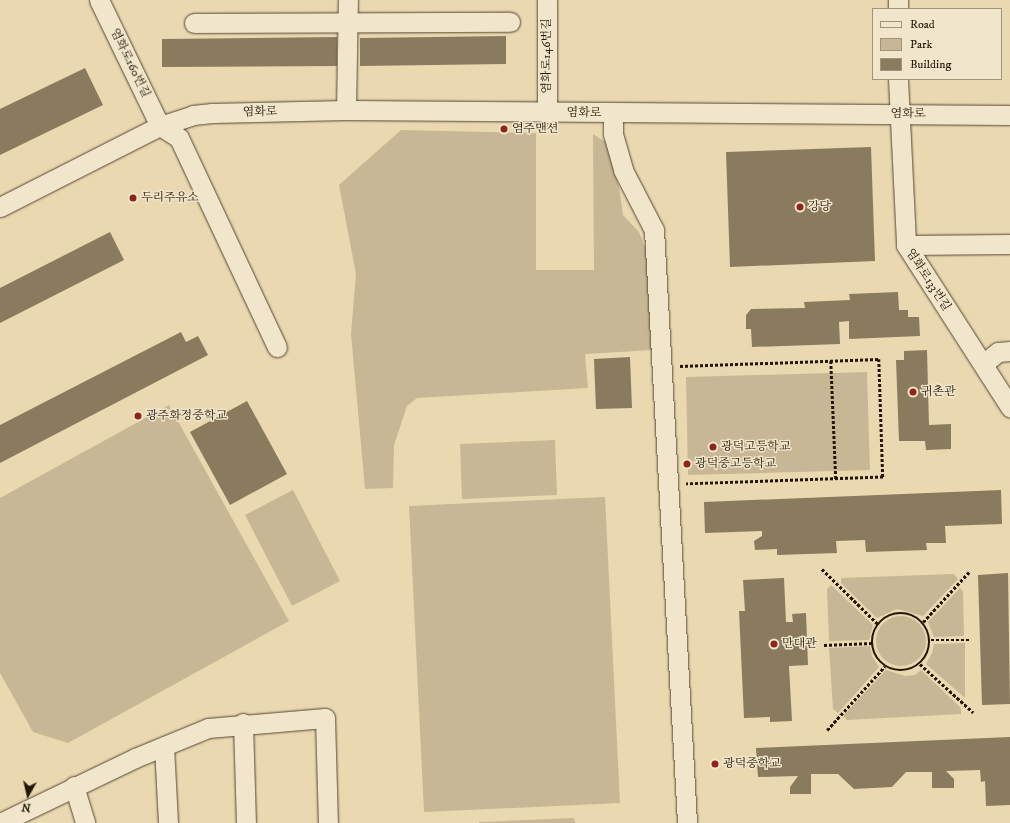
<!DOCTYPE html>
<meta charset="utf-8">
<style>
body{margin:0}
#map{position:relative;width:1010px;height:823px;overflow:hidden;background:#ead8b1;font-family:"IM FELL DW Pica","Noto Serif KR",serif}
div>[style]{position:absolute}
.green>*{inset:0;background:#c8b794}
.round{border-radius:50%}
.building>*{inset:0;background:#8a7b5f}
.path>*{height:2.5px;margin-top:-1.25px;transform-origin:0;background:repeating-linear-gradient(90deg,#231606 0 3px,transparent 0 5px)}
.path>.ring{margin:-1.25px;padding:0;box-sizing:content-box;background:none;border:2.5px solid #231606;border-radius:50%}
.roads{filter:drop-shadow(0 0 1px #554631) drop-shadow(0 0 1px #554631)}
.minor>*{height:19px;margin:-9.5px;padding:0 9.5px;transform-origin:9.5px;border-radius:9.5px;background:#f1e6cc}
.dots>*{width:11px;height:11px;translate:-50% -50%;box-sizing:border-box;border:2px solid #f1e6cc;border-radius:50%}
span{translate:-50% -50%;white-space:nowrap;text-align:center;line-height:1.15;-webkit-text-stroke:3px #f1e6cc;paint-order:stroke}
.street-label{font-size:12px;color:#231606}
.poi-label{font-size:12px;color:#231606}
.left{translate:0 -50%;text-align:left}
.legend{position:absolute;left:872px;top:8px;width:130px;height:72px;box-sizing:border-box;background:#f1e6cc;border:1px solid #9f937d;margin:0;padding:5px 7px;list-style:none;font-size:12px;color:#231606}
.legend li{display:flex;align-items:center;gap:8px;height:20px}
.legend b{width:20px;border:1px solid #9f937d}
.north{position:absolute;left:8px;top:775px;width:40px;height:40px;-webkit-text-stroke:3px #f1e6cc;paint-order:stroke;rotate:188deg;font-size:11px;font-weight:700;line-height:16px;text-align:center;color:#231606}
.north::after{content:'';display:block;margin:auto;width:14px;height:18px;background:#231606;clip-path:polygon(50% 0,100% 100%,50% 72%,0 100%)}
</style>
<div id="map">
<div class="green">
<i style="clip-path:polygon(401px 130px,536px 133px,536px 270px,594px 270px,593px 134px,607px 143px,619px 187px,623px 215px,639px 232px,649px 255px,653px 350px,585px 354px,588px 388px,417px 398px,407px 406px,394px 445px,393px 488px,365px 489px,351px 334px,356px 274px,339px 185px)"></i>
<i style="clip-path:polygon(867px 372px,870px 470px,688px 475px,686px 377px)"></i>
<i style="clip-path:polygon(169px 405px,289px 621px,68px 743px,33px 732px,0 673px,0 498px)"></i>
<i style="clip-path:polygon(555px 440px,557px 495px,462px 499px,460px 444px)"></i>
<i style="clip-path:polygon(293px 490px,340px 581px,292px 606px,245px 515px)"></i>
<i style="clip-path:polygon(605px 497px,620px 803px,424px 812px,409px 506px)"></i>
<i style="clip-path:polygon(954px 574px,958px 579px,923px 616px,897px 609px,877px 618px,841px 583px,841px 578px)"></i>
<i style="clip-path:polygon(831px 585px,873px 625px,869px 640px,829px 641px,827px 589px)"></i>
<i style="clip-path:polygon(960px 588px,963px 591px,964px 636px,934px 637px,928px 622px)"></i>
<i class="round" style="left:876px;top:616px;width:50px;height:50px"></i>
<i style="clip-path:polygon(965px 643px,965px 698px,926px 664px,932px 653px,934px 644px)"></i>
<i style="clip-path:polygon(870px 646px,872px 656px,879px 667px,838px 713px,833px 709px,829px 648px)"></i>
<i style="clip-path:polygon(886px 670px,905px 676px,915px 675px,921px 670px,961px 708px,961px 714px,847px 720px,843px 716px)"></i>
<i style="clip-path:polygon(574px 818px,575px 823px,479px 823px,479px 822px)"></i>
</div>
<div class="building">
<i style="clip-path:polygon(506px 36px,506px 64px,360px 66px,360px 38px)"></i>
<i style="clip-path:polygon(337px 37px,337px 66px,162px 67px,162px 39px)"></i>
<i style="clip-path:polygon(85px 68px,103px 105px,0 155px,0 109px)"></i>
<i style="clip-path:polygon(871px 147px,875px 261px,730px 267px,726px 152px)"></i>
<i style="clip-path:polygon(110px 232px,124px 260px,0 323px,0 288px)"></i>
<i style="clip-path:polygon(898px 292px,899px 310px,908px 310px,908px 317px,919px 317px,920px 336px,849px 339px,849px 321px,839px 322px,840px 344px,752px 347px,751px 329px,746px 329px,746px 315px,751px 309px,805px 308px,804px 302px,850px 300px,849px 294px)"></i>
<i style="clip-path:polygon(181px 332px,186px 342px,198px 336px,208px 355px,0 463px,0 425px)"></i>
<i style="clip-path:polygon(927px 350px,929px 425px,951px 424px,951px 449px,926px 450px,925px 441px,899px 441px,896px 360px,904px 360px,904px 351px)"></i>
<i style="clip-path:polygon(630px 357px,632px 408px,596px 409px,594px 359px)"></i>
<i style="clip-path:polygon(247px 401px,287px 474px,230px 505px,190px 432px)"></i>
<i style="clip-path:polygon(1001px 490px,1002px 524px,945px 526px,946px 543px,926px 543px,927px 550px,866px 552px,865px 540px,836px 541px,837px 553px,777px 555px,777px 549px,755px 550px,754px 541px,762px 536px,762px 531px,705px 533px,704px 502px)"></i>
<i style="clip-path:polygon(1008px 573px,1010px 704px,982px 705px,978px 575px)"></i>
<i style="clip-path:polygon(784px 578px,786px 622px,793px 622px,792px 614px,806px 613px,808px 665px,789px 666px,792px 721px,770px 722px,770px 717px,744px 718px,739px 611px,745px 611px,743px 580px)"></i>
<i style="clip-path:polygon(1010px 737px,1010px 805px,986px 806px,985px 781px,981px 782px,980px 770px,946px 771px,954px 779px,954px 788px,932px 788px,932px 772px,906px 772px,892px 787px,854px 789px,838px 774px,811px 774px,811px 794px,790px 794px,790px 787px,798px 776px,758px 777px,756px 748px)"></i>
</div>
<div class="path">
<i style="left:831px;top:361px;width:118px;rotate:87.6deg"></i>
<i style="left:680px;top:366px;width:199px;rotate:-2deg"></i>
<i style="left:879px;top:359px;width:118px;rotate:88.1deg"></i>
<i style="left:883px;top:477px;width:197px;rotate:178deg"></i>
<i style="left:822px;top:569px;width:78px;rotate:44.5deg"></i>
<i class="ring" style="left:872px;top:613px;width:55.5px;height:55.5px"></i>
<i style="left:923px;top:622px;width:68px;rotate:-47.4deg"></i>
<i style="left:931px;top:640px;width:40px"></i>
<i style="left:824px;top:645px;width:48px;rotate:-2.4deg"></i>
<i style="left:920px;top:664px;width:72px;rotate:42.2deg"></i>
<i style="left:827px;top:730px;width:86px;rotate:-47.8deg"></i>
</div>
<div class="roads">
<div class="minor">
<i style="left:99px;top:0;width:140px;rotate:64.2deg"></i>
<i style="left:160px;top:126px;width:22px;rotate:32deg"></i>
<i style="left:179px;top:138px;width:231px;rotate:64.9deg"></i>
<i style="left:547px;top:0;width:113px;rotate:90deg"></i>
<i style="left:898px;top:9px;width:9px;rotate:-90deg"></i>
<i style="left:194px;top:23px;width:316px;rotate:-0.2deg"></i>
<i style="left:898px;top:79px;width:166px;rotate:87.2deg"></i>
<i style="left:906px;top:245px;width:193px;rotate:57.3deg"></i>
<i style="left:346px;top:110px;width:110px;rotate:-89deg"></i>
<i style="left:613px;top:114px;width:20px;rotate:90deg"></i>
<i style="left:613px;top:134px;width:37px;rotate:74deg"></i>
<i style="left:623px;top:170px;width:68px;rotate:62.7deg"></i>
<i style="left:654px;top:230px;width:594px;rotate:86.81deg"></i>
<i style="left:0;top:207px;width:179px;rotate:-26.9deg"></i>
<i style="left:160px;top:126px;width:35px;rotate:-18deg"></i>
<i style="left:193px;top:115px;width:19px;rotate:-6deg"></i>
<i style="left:212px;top:113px;width:134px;rotate:-1.3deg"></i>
<i style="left:346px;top:110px;width:664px;rotate:0.43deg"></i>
<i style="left:906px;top:245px;width:104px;rotate:-0.6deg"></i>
<i style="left:983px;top:364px;width:19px;rotate:-39deg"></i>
<i style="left:998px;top:352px;width:12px;rotate:-5deg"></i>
<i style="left:243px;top:723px;width:100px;rotate:88.3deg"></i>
<i style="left:164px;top:746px;width:77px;rotate:87deg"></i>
<i style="left:74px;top:786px;width:39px;rotate:73deg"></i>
<i style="left:0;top:823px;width:150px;rotate:-25.7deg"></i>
<i style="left:135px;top:758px;width:79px;rotate:-22.3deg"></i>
<i style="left:208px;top:728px;width:117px;rotate:-4.9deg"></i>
<i style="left:325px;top:718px;width:105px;rotate:88.4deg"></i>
</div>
</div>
<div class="dots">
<i style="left:504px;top:129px;background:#8f2418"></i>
<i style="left:133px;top:198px;background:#8f2418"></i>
<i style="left:800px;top:207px;background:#8f2418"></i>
<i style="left:913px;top:392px;background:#8f2418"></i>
<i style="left:138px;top:416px;background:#8f2418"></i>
<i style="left:713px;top:447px;background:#8f2418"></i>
<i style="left:687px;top:464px;background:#8f2418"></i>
<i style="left:774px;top:644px;background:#8f2418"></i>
<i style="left:715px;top:764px;background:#8f2418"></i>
</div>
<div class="street-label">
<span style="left:547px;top:56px;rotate:-90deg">염화로146번길</span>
<span style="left:130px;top:63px;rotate:64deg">염화로160번길</span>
<span style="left:260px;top:112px;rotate:-1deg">염화로</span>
<span style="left:584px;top:113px;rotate:1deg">염화로</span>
<span style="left:908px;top:114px">염화로</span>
<span style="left:928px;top:280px;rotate:57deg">염화로133번길</span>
</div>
<div class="poi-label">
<span class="left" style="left:512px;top:129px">염주맨션</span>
<span class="left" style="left:141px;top:198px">두리주유소</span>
<span class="left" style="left:808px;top:207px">강당</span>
<span class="left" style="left:921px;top:392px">귀촌관</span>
<span class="left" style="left:146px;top:416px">광주화정중학교</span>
<span class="left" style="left:721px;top:447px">광덕고등학교</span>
<span class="left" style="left:695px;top:464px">광덕중고등학교</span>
<span class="left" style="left:782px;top:644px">만대관</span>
<span class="left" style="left:723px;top:764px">광덕중학교</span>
</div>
<ul class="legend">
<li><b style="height:5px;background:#f1e6cc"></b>Road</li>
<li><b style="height:11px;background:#c8b794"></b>Park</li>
<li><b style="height:11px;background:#8a7b5f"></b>Building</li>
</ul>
<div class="north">N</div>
</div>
